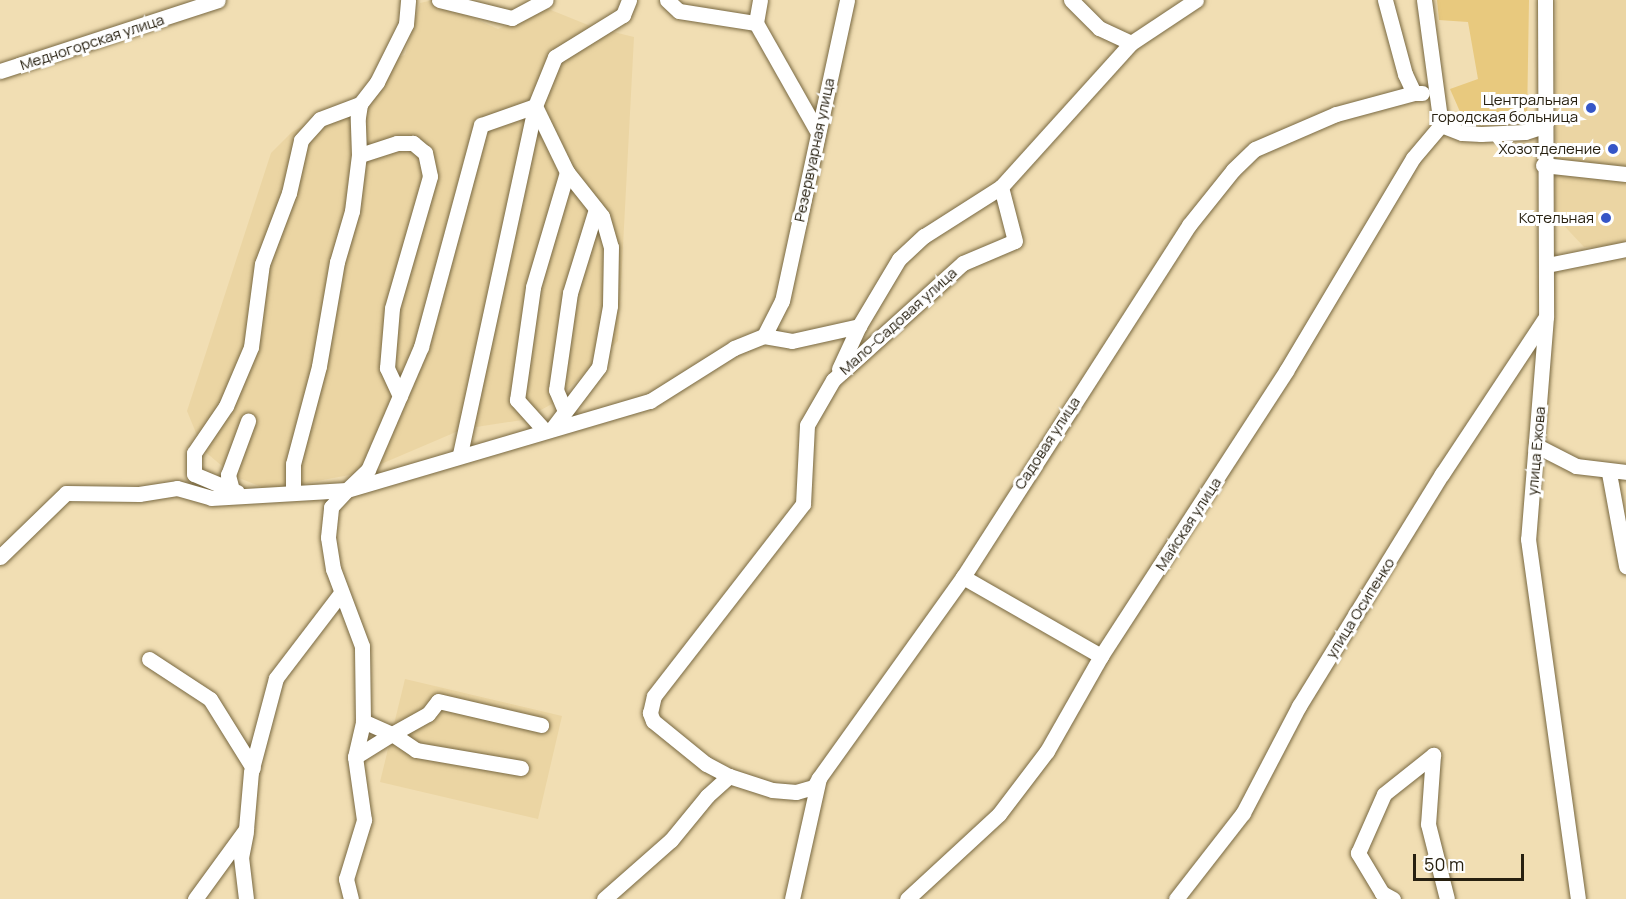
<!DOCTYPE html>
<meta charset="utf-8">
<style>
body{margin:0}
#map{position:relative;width:1626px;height:899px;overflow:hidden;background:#f1deb3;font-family:Manrope,sans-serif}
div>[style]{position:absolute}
.built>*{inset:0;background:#ebd5a3}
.green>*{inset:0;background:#e8c97e}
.roads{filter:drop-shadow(0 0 2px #786841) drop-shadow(0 0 2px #786841)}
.minor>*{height:15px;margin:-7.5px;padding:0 7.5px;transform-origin:7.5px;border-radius:7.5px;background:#fff}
.dots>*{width:16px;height:16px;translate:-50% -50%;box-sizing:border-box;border:3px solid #fff;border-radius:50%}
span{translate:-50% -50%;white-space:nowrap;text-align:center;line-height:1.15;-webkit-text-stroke:6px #fff;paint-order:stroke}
.street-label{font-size:15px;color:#272010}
.poi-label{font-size:15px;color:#272010}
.right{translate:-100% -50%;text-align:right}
.scale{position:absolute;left:1413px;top:854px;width:111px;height:27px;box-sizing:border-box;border:3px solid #272010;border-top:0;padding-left:8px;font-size:18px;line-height:21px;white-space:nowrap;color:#272010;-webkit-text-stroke:4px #fff;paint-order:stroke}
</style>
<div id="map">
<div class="built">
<i style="clip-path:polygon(433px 0,498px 29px,546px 8px,593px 27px,634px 37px,618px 341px,552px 404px,522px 420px,463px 429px,360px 473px,269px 490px,234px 476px,203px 450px,187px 411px,271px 153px,292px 132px,333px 110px,372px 97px,386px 61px,405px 55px,420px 3px)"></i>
<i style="clip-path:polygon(1556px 0,1626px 0,1626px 245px,1584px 247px,1555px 216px)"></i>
<i style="clip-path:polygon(405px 679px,562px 716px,538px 819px,380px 782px)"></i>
</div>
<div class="green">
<i style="clip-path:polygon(1437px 0,1529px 0,1527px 120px,1502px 125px,1475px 122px,1461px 114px,1450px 89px,1478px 79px,1468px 22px,1439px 20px)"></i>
</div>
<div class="roads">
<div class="minor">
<i style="left:439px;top:0;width:75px;rotate:13.9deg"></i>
<i style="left:512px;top:18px;width:38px;rotate:-28deg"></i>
<i style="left:667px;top:0;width:16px;rotate:43deg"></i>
<i style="left:679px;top:11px;width:78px;rotate:8.9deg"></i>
<i style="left:760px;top:0;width:23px;rotate:100deg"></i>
<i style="left:756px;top:23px;width:124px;rotate:60.5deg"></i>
<i style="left:1071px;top:0;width:40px;rotate:45deg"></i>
<i style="left:1099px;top:28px;width:35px;rotate:25deg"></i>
<i style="left:1385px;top:0;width:77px;rotate:74.9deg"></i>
<i style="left:1405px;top:74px;width:21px;rotate:65deg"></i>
<i style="left:1414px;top:93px;width:8px"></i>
<i style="left:1424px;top:0;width:126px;rotate:82.3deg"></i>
<i style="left:1545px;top:0;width:317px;rotate:89.8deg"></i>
<i style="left:1546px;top:317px;width:223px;rotate:94.6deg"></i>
<i style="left:1528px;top:539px;width:363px;rotate:82.1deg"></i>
<i style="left:0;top:71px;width:229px;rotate:-18deg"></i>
<i style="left:1441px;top:125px;width:22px;rotate:21deg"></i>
<i style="left:1462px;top:133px;width:19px;rotate:3deg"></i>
<i style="left:1481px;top:134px;width:44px;rotate:-2.6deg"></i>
<i style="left:1525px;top:132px;width:20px;rotate:-18deg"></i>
<i style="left:1543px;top:165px;width:83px;rotate:6.2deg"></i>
<i style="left:1547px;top:265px;width:81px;rotate:-11.4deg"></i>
<i style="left:764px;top:336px;width:39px;rotate:-63deg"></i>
<i style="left:782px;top:301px;width:308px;rotate:-77.8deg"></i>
<i style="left:839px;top:369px;width:47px;rotate:-65.1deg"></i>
<i style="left:859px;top:326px;width:78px;rotate:-59.2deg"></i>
<i style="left:899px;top:259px;width:34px;rotate:-43deg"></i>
<i style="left:924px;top:236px;width:91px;rotate:-32.5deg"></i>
<i style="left:400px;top:396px;width:31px;rotate:-115deg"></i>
<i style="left:387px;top:368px;width:60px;rotate:-85.2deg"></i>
<i style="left:392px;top:308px;width:137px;rotate:-73.9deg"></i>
<i style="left:430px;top:176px;width:24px;rotate:-102deg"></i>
<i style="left:425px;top:153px;width:16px;rotate:-140deg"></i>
<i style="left:413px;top:143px;width:16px;rotate:180deg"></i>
<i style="left:397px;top:143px;width:40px;rotate:162deg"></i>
<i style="left:359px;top:155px;width:38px;rotate:-92deg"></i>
<i style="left:358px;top:117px;width:13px;rotate:-81deg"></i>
<i style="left:360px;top:104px;width:28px;rotate:-52deg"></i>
<i style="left:377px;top:82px;width:65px;rotate:-63.4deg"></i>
<i style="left:406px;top:24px;width:24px;rotate:-85deg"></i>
<i style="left:565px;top:411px;width:23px;rotate:-113deg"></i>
<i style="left:556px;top:390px;width:98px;rotate:-81.8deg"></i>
<i style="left:570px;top:293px;width:88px;rotate:-72.8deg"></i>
<i style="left:545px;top:431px;width:42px;rotate:-132.1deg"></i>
<i style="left:517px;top:400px;width:114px;rotate:-81.9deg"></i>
<i style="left:533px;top:287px;width:120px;rotate:-73.5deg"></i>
<i style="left:1537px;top:446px;width:44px;rotate:27.1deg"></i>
<i style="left:1576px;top:466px;width:50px;rotate:6.8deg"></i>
<i style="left:460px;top:454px;width:356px;rotate:-77.8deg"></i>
<i style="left:535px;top:106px;width:73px;rotate:64.1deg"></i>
<i style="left:567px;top:172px;width:56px;rotate:51.5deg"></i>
<i style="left:602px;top:216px;width:32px;rotate:74deg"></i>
<i style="left:611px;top:247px;width:59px;rotate:91deg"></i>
<i style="left:610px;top:306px;width:62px;rotate:100.2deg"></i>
<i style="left:599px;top:367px;width:78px;rotate:127.2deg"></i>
<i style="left:1609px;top:473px;width:95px;rotate:79.6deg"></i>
<i style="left:232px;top:490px;width:41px;rotate:-157.2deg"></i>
<i style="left:194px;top:474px;width:21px;rotate:-90deg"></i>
<i style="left:194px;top:453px;width:57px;rotate:-55.8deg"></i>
<i style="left:226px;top:406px;width:64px;rotate:-67deg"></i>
<i style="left:251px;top:347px;width:84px;rotate:-82.5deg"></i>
<i style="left:262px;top:264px;width:76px;rotate:-69.2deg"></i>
<i style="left:289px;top:193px;width:54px;rotate:-77.2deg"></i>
<i style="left:301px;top:140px;width:28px;rotate:-48deg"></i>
<i style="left:320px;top:119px;width:43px;rotate:-20.6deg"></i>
<i style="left:237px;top:492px;width:5px;rotate:-158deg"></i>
<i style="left:232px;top:490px;width:16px;rotate:-105deg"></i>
<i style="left:228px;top:475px;width:58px;rotate:-69.7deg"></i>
<i style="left:293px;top:493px;width:29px;rotate:-90deg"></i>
<i style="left:293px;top:464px;width:101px;rotate:-75.1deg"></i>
<i style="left:319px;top:366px;width:106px;rotate:-80.2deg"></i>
<i style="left:337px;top:262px;width:53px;rotate:-73.6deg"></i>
<i style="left:352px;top:211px;width:56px;rotate:-82.9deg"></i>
<i style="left:0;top:557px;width:92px;rotate:-44.1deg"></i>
<i style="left:66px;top:493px;width:73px;rotate:0.8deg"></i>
<i style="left:139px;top:494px;width:38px;rotate:-9deg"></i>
<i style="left:177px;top:488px;width:35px;rotate:16deg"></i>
<i style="left:211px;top:498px;width:136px;rotate:-3.4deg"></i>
<i style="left:347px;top:490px;width:29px;rotate:-44deg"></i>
<i style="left:368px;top:470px;width:134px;rotate:-66.7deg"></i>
<i style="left:421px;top:347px;width:230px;rotate:-74.9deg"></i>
<i style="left:481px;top:125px;width:57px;rotate:-19.4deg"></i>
<i style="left:535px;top:106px;width:53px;rotate:-67.8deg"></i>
<i style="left:555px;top:57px;width:80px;rotate:-31.7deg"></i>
<i style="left:623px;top:15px;width:16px;rotate:-68deg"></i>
<i style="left:963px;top:577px;width:159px;rotate:29.8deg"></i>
<i style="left:149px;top:659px;width:73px;rotate:33.3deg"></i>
<i style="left:210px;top:699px;width:81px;rotate:58.1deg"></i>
<i style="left:355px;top:757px;width:44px;rotate:-31.9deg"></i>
<i style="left:392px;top:734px;width:32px;rotate:-156deg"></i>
<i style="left:521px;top:768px;width:107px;rotate:-170.3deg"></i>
<i style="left:416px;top:750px;width:29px;rotate:-146deg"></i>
<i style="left:392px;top:734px;width:41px;rotate:-29.1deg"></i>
<i style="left:428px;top:714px;width:16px;rotate:-52deg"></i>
<i style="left:438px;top:701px;width:106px;rotate:13.1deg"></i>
<i style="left:729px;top:776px;width:45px;rotate:18deg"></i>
<i style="left:772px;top:790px;width:24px;rotate:5deg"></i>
<i style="left:796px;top:792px;width:19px;rotate:-16deg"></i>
<i style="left:814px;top:787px;width:10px;rotate:-61deg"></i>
<i style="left:246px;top:832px;width:25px;rotate:101deg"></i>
<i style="left:241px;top:857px;width:42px;rotate:83.2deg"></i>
<i style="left:195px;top:899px;width:87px;rotate:-53.9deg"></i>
<i style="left:246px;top:829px;width:57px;rotate:-85deg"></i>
<i style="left:251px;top:772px;width:97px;rotate:-75.1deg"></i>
<i style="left:276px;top:678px;width:107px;rotate:-52.6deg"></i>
<i style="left:351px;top:899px;width:21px;rotate:-104deg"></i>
<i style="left:346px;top:879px;width:62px;rotate:-73deg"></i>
<i style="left:364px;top:820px;width:64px;rotate:-98.1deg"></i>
<i style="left:355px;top:757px;width:37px;rotate:-77deg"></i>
<i style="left:363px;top:721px;width:75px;rotate:-90.8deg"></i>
<i style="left:362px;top:646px;width:82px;rotate:-110.6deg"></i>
<i style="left:333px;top:569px;width:32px;rotate:-99deg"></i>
<i style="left:328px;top:537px;width:30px;rotate:-84deg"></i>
<i style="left:331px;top:507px;width:23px;rotate:-47deg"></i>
<i style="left:347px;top:490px;width:316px;rotate:-16.4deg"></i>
<i style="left:650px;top:401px;width:99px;rotate:-32.2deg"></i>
<i style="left:734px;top:348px;width:32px;rotate:-22deg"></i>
<i style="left:764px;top:336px;width:28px;rotate:10deg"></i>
<i style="left:792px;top:341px;width:69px;rotate:-12.6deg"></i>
<i style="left:604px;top:899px;width:89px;rotate:-41.4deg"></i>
<i style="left:671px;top:840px;width:57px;rotate:-50.7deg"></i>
<i style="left:707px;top:796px;width:30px;rotate:-42deg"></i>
<i style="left:729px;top:776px;width:26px;rotate:-152deg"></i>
<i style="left:706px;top:764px;width:68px;rotate:-140.9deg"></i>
<i style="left:653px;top:721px;width:9px;rotate:-111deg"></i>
<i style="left:650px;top:713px;width:17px;rotate:-77deg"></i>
<i style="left:654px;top:696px;width:243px;rotate:-52.2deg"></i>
<i style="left:803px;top:504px;width:79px;rotate:-87.1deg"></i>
<i style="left:807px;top:425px;width:52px;rotate:-60deg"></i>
<i style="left:833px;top:380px;width:175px;rotate:-42deg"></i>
<i style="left:963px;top:263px;width:56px;rotate:-22.9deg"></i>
<i style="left:1015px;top:241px;width:56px;rotate:-104.5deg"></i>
<i style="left:1001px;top:187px;width:194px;rotate:-47.9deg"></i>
<i style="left:1131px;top:43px;width:78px;rotate:-33.5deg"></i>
<i style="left:792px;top:899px;width:124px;rotate:-77.4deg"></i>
<i style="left:819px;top:778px;width:247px;rotate:-54.4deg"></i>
<i style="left:963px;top:577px;width:418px;rotate:-57.3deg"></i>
<i style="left:1189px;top:225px;width:70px;rotate:-51.3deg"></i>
<i style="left:1233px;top:170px;width:30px;rotate:-44deg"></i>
<i style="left:1255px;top:149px;width:88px;rotate:-23.4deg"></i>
<i style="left:1336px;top:114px;width:81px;rotate:-15.1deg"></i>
<i style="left:907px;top:899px;width:125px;rotate:-42.7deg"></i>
<i style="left:999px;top:814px;width:79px;rotate:-52.7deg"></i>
<i style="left:1047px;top:751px;width:109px;rotate:-60.4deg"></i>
<i style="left:1101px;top:656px;width:340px;rotate:-57deg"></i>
<i style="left:1286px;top:371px;width:248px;rotate:-59.2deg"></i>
<i style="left:1413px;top:158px;width:43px;rotate:-49.7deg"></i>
<i style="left:1176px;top:899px;width:109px;rotate:-52.1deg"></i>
<i style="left:1243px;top:813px;width:121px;rotate:-62.4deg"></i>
<i style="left:1299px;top:706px;width:273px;rotate:-58.4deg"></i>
<i style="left:1442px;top:474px;width:185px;rotate:-56.5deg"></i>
<i style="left:1393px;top:899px;width:13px;rotate:-151deg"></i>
<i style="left:1382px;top:893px;width:47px;rotate:-121deg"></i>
<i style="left:1358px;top:853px;width:64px;rotate:-66.2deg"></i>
<i style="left:1384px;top:794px;width:63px;rotate:-38.5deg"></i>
<i style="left:1433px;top:755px;width:69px;rotate:94.1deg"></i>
<i style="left:1428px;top:824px;width:77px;rotate:75.8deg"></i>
</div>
</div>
<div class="dots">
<i style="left:1591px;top:108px;background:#3656c7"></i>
<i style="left:1613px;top:149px;background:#3656c7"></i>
<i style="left:1606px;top:218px;background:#3656c7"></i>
</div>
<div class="street-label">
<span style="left:92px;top:42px;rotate:-18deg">Медногорская улица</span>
<span style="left:814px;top:150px;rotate:-78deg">Резервуарная улица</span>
<span style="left:898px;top:321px;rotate:-42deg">Мало-Садовая улица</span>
<span style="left:1047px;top:443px;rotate:-57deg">Садовая улица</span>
<span style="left:1536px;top:451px;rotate:-85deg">улица Ежова</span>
<span style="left:1188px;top:524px;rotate:-57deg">Майская улица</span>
<span style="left:1360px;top:608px;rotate:-58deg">улица Осипенко</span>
</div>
<div class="poi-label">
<span class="right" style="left:1578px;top:108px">Центральная<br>городская больница</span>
<span class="right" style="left:1601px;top:149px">Хозотделение</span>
<span class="right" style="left:1594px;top:218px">Котельная</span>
</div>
<div class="scale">50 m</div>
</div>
